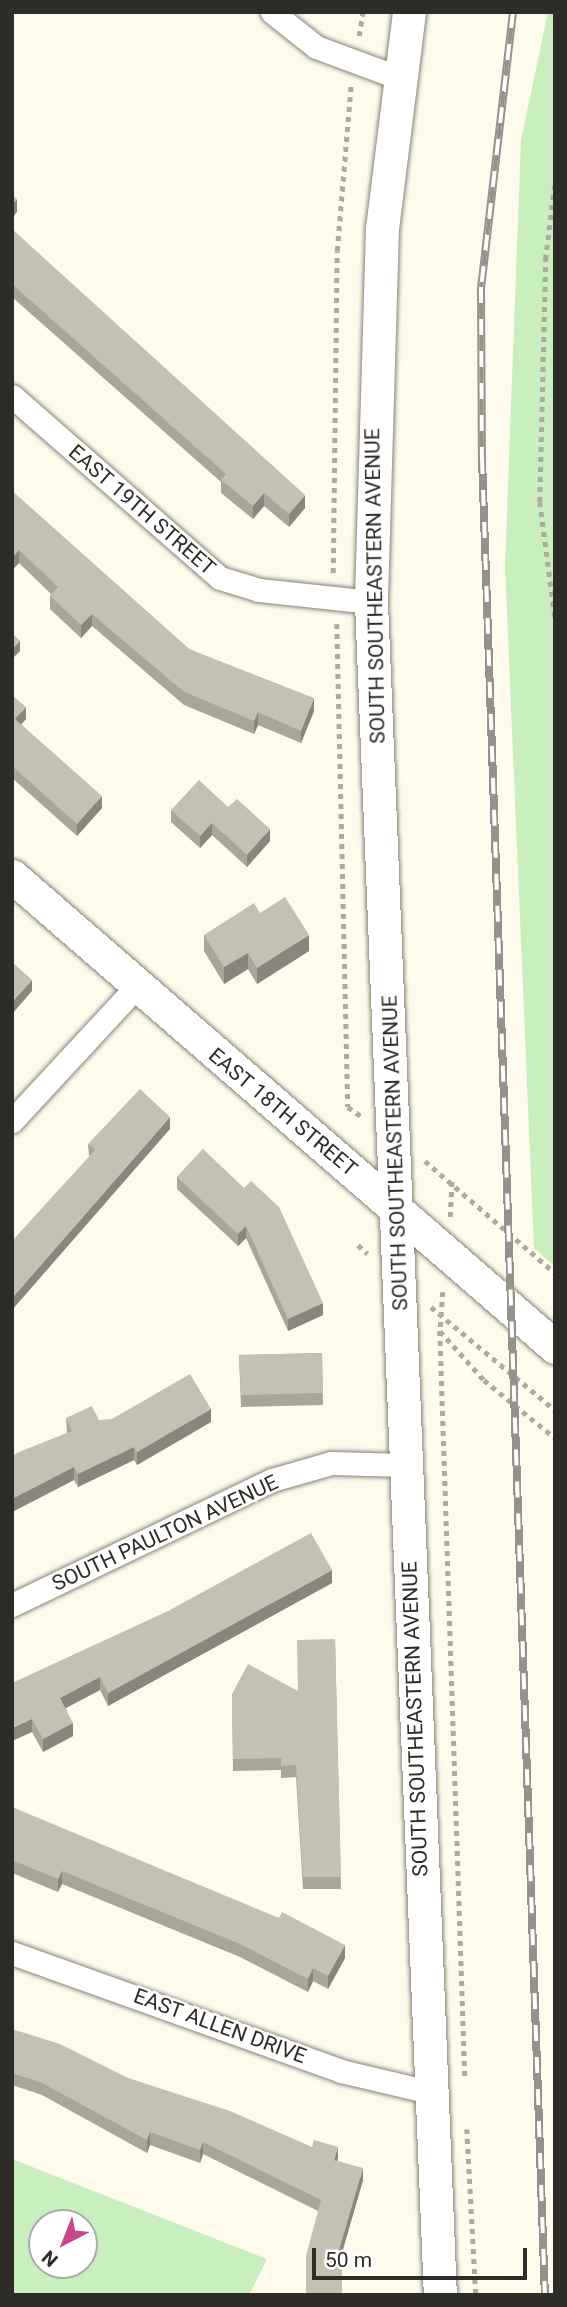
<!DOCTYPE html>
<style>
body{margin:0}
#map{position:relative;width:567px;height:2307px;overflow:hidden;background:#fefbec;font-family:Roboto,sans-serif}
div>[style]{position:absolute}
.green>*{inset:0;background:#c8efbd}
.path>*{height:4.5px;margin-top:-2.25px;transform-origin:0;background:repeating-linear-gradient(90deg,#adab9f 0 5px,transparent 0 10px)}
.roads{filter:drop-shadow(0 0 2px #868375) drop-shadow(0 0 2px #868375)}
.street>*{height:23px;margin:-11.5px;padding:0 11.5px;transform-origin:11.5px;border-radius:11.5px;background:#fff}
.secondary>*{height:33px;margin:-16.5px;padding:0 16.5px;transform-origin:16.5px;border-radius:16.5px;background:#fff}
.rail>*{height:8px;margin-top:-4px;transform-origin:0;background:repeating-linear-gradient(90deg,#fff 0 16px,#959389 0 32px);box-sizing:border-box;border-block:2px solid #959389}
.wall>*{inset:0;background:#a9a699}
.shaded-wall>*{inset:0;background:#89877d}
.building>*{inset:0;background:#c4c1b2}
span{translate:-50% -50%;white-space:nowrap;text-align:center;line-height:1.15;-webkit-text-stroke:5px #fff;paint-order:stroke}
.street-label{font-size:21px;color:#2d2c26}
.frame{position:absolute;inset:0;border:14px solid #2d2c26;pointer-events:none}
.north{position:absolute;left:28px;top:2209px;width:70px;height:70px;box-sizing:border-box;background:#fff;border:2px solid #ababa8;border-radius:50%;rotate:222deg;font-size:19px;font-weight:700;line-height:28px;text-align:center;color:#2d2c26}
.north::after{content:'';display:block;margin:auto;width:24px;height:32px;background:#c9468d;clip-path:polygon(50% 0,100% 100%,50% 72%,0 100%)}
.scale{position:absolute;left:312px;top:2248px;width:215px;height:32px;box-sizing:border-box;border:4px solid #2d2c26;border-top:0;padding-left:9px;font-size:21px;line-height:24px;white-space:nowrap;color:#2d2c26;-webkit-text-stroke:5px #fff;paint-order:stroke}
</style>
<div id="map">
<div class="green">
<i style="clip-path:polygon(548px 12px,555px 12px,555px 1267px,534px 1248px,505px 566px,521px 140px)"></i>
<i style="clip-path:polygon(evenodd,12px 2159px,267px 2259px,249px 2295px,12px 2295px,12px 2159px,42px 2223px,84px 2223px,84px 2265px,42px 2265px,42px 2223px)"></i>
</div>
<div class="path">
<i style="left:359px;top:36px;width:24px;rotate:-81deg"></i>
<i style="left:555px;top:185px;width:73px;rotate:97.1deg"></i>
<i style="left:546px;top:257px;width:245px;rotate:91.4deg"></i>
<i style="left:540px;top:502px;width:116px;rotate:82.6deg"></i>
<i style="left:333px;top:573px;width:322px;rotate:-89.3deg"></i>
<i style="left:337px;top:251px;width:166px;rotate:-85.2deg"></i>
<i style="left:337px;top:624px;width:483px;rotate:88.7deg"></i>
<i style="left:348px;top:1107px;width:16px;rotate:35deg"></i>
<i style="left:425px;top:1161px;width:172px;rotate:40.7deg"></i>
<i style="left:450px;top:1217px;width:37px;rotate:-87deg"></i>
<i style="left:358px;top:1245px;width:13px;rotate:42deg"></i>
<i style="left:443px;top:1292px;width:39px;rotate:94deg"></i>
<i style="left:440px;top:1331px;width:66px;rotate:48.1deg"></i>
<i style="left:484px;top:1380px;width:92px;rotate:39.2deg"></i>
<i style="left:431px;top:1307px;width:161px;rotate:39.7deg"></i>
<i style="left:440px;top:1331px;width:747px;rotate:88.08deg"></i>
<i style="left:467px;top:2129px;width:166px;rotate:86.9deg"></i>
</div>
<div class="roads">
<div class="street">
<i style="left:272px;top:12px;width:56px;rotate:38.5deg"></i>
<i style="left:316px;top:47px;width:90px;rotate:20.3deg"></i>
<i style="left:12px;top:396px;width:276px;rotate:41.2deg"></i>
<i style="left:220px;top:578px;width:41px;rotate:17.1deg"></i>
<i style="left:259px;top:590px;width:113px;rotate:6.1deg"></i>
<i style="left:12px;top:1121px;width:183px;rotate:-47.2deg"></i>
<i style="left:12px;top:1605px;width:288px;rotate:-25.7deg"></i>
<i style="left:272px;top:1480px;width:61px;rotate:-16.1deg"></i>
<i style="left:331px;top:1463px;width:73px;rotate:1.6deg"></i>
<i style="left:12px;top:1953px;width:350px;rotate:19.7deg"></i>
<i style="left:341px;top:2071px;width:91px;rotate:13.3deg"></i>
</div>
<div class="secondary">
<i style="left:409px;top:12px;width:218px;rotate:97.1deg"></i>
<i style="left:382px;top:228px;width:374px;rotate:91.7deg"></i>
<i style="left:371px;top:602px;width:1694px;rotate:87.67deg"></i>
<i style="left:12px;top:876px;width:719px;rotate:40.94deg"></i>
</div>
</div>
<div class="rail">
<i style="left:513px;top:12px;width:277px;rotate:96.6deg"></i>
<i style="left:481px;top:287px;width:171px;rotate:89.7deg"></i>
<i style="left:482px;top:458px;width:1838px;rotate:88.04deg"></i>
</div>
<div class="wall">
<i style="clip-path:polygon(12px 229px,305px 508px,289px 527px,264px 506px,253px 519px,221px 493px,221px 482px,12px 297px)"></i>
<i style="clip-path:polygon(12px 491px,189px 649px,314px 711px,301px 743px,258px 725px,254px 734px,184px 705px,92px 626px,81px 638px,50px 609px,50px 596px,51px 594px,19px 563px,12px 570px)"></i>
<i style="clip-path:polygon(12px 695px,26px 719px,21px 724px,102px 808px,77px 836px,12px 778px)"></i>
<i style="clip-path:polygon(228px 807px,270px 841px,247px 867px,212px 835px,200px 848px,171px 822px,171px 810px)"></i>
<i style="clip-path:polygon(260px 913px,309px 951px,257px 984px,248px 969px,224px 984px,204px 951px,204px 935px)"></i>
<i style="clip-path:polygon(170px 1129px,89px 1156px,88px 1144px)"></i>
<i style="clip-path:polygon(203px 1149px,323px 1315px,288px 1331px,246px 1238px,238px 1246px,177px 1189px,177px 1177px)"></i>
<i style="clip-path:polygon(322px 1353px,323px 1405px,241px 1407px,239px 1355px)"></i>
<i style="clip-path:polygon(66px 1418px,99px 1420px,211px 1422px,137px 1465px,134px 1460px,78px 1487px,74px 1480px,12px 1512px,12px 1456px,67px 1433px)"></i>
<i style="clip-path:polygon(332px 1583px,108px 1706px,100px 1690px,66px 1708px,73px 1736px,43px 1752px,32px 1732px,12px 1683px)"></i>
<i style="clip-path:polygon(335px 1639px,341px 1889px,303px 1889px,296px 1777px,281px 1778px,281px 1770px,233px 1771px,232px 1694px,298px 1691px)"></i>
<i style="clip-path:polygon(12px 1807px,345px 1958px,328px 1989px,313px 1981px,308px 1992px,240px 1957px,62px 1884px,58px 1892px,12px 1873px)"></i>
<i style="clip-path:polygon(12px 2029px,128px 2078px,337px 2161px,363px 2180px,338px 2267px,342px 2295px,318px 2211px,203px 2154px,200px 2163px,150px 2145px,147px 2153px,42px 2095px,12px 2085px)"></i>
</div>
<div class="shaded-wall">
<i style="clip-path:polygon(17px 199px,17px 212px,12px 218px,12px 205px)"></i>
<i style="clip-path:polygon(264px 493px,264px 506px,253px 519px,253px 506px)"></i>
<i style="clip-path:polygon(305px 495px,305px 508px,289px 527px,289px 514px)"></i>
<i style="clip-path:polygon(19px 550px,19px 563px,12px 570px,12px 558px)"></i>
<i style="clip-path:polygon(92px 614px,92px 626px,81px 638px,81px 625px)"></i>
<i style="clip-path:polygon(20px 641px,20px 651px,12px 659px,12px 649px)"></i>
<i style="clip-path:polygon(314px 698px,314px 711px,301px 743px,301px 731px)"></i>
<i style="clip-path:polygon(26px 707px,26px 719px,15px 731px,15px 719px)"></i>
<i style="clip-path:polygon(258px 712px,258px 725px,254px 734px,254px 721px)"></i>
<i style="clip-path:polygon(102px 796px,102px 808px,77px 836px,77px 824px)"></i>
<i style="clip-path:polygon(212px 823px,212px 835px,200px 848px,200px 836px)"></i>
<i style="clip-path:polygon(270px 829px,270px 841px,247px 867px,247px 855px)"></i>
<i style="clip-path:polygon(309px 935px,309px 951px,257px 984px,257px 968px)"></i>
<i style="clip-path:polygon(248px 953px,248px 969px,224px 984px,224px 967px)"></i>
<i style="clip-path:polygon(32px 980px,32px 991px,12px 1014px,12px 1002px)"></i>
<i style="clip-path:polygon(170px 1117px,170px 1129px,12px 1310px,12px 1298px)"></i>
<i style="clip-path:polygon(246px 1226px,246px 1238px,238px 1246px,238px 1234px)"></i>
<i style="clip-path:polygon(323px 1303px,323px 1315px,288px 1331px,288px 1319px)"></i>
<i style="clip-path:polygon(211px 1409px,211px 1422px,137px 1465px,137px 1452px)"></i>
<i style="clip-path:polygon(134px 1447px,134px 1460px,78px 1487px,78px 1474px)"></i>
<i style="clip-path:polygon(74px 1467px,74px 1480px,12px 1512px,12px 1499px)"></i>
<i style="clip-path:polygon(332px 1570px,332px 1583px,108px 1706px,108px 1693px)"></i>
<i style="clip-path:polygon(100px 1677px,100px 1690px,60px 1711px,60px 1698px)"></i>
<i style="clip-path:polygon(32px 1719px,32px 1732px,12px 1741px,12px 1728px)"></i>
<i style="clip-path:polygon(73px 1723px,73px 1736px,43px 1752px,43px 1739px)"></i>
<i style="clip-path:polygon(62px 1871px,62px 1884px,58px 1892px,58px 1879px)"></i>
<i style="clip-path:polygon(345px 1945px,345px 1958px,328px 1989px,328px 1976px)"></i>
<i style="clip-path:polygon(313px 1968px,313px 1981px,308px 1992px,308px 1979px)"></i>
<i style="clip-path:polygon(150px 2132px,150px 2145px,147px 2153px,147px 2140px)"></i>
<i style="clip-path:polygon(203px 2142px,203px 2154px,200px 2163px,200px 2150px)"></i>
<i style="clip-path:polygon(338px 2147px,338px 2159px,334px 2172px,334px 2160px)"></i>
<i style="clip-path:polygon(363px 2168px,363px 2180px,334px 2280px,334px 2267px)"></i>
</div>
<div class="building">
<i style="clip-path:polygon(12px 195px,17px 199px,12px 205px)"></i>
<i style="clip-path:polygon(12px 229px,305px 495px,289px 514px,264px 493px,253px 506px,221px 480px,226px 474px,12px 284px)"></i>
<i style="clip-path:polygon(12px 491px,189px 649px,314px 698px,301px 731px,258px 712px,254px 721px,184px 692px,92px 614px,81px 625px,50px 596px,58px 587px,19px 550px,12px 558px)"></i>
<i style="clip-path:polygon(12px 633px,20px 641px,12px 649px)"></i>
<i style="clip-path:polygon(12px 695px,26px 707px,15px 719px,102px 796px,77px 824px,12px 766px)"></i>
<i style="clip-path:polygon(199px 780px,228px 807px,237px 799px,270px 829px,247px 855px,212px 823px,200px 836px,171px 810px)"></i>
<i style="clip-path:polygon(285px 897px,309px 935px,257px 968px,248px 953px,224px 967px,204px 935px,254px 903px,260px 913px)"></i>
<i style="clip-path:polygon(12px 962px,32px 980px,12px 1002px)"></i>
<i style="clip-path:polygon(140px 1089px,170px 1117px,12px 1298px,12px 1241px,95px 1150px,88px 1144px)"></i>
<i style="clip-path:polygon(203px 1149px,244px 1188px,251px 1181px,279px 1207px,323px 1303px,288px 1319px,246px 1226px,238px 1234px,177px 1177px)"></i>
<i style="clip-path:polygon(322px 1353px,323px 1393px,241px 1395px,239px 1355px)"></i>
<i style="clip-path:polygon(190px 1374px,211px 1409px,137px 1452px,134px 1447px,78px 1474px,74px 1467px,12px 1499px,12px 1456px,19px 1452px,72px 1431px,66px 1418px,92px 1406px,99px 1420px,112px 1419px)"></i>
<i style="clip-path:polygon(311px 1533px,332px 1570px,108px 1693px,100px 1677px,60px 1698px,73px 1723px,43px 1739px,32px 1719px,12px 1728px,12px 1683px,168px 1611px)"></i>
<i style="clip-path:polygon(335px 1639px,341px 1877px,303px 1877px,296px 1765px,281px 1766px,281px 1758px,233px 1759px,232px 1694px,248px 1664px,298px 1691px,297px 1640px)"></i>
<i style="clip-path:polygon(12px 1807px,279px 1918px,282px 1912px,345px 1945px,328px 1976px,313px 1968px,308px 1979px,240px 1944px,62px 1871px,58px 1879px,12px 1860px)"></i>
<i style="clip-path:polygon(12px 2029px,60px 2044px,128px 2078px,230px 2111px,312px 2147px,314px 2140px,338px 2147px,334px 2160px,363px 2168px,334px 2267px,342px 2267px,342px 2295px,306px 2295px,306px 2256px,321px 2200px,203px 2142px,200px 2150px,150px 2132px,147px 2140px,42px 2083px,12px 2073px)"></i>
</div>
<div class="street-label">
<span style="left:142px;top:510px;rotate:41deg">EAST 19TH STREET</span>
<span style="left:375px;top:586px;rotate:-91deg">SOUTH SOUTHEASTERN AVENUE</span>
<span style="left:283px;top:1112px;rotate:40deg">EAST 18TH STREET</span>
<span style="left:395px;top:1153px;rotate:-92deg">SOUTH SOUTHEASTERN AVENUE</span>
<span style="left:165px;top:1533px;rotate:-25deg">SOUTH PAULTON AVENUE</span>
<span style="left:415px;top:1719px;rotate:-92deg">SOUTH SOUTHEASTERN AVENUE</span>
<span style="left:220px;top:2026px;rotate:20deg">EAST ALLEN DRIVE</span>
</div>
<div class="frame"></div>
<div class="north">N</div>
<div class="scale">50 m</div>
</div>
